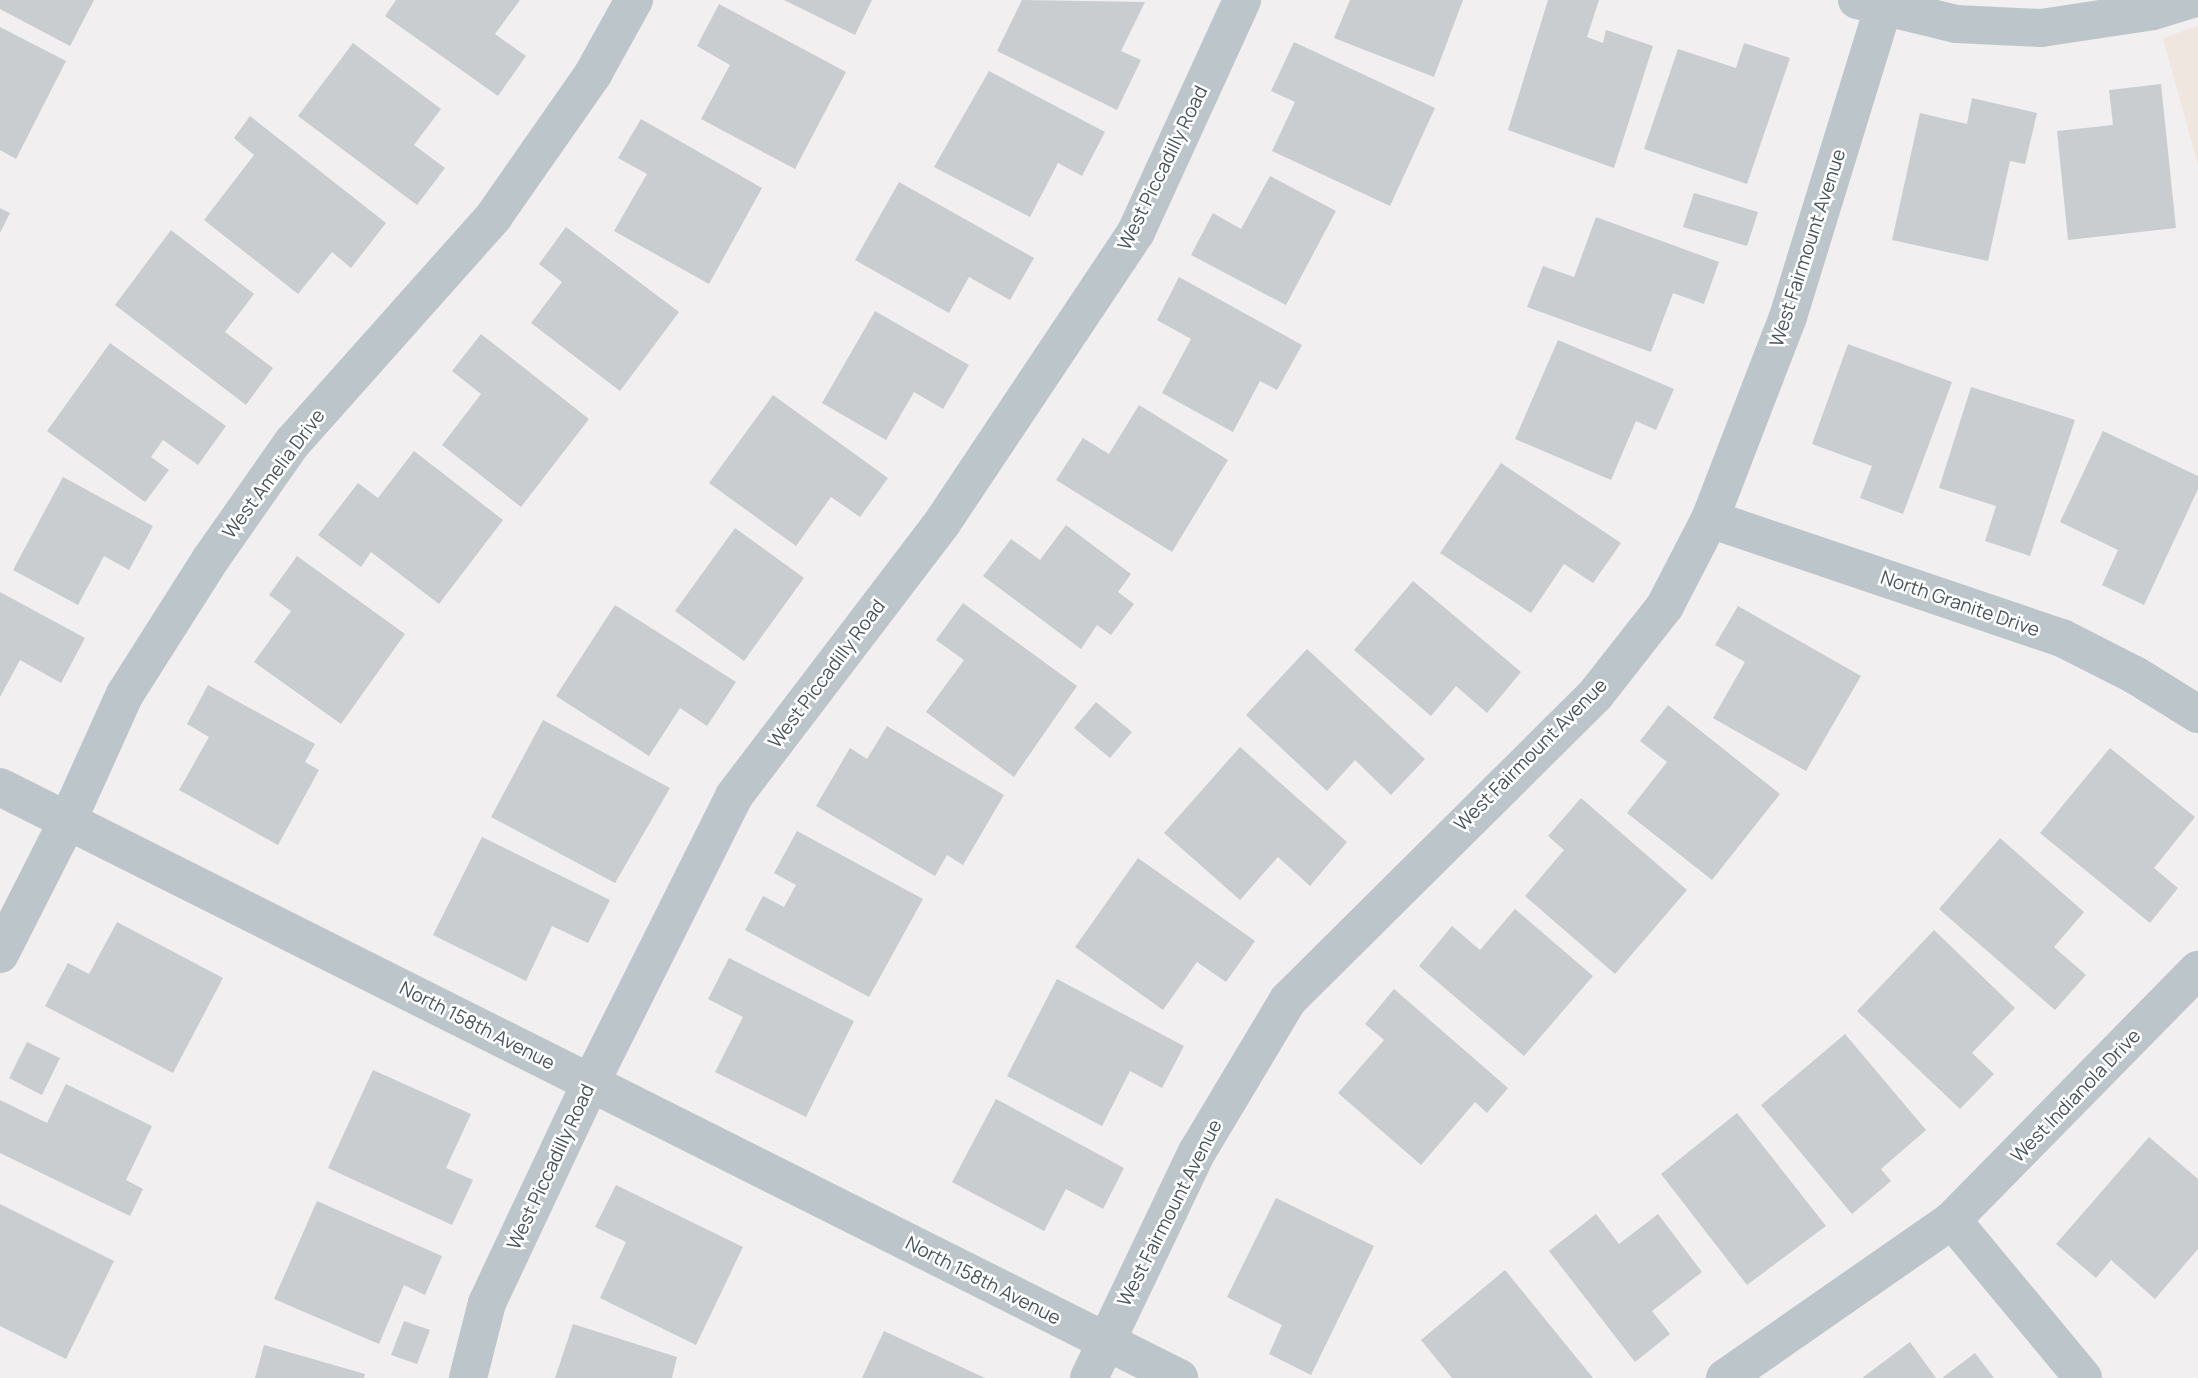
<!DOCTYPE html>
<style>
body{margin:0}
#map{position:relative;width:2198px;height:1378px;overflow:hidden;background:#f1efef;font-family:Manrope,sans-serif}
div>[style]{position:absolute}
.sand>*{inset:0;background:#eee6df}
.building>*{inset:0;background:#c9cdd0}
.street>*{height:38px;margin:-19px;padding:0 19px;transform-origin:19px;border-radius:19px;background:#bcc6ca}
span{translate:-50% -50%;white-space:nowrap;text-align:center;line-height:1.15;-webkit-text-stroke:5px #fff;paint-order:stroke}
.street-label{font-size:19px;color:#49555a}
</style>
<div id="map">
<div class="sand">
<i style="clip-path:polygon(2198px 26px,2198px 165px,2163px 38px)"></i>
</div>
<div class="building">
<i style="clip-path:polygon(0 0,94px 0,70px 46px,0 9px)"></i>
<i style="clip-path:polygon(396px 0,520px 0,495px 34px,526px 56px,498px 96px,385px 16px)"></i>
<i style="clip-path:polygon(784px 0,872px 0,855px 35px)"></i>
<i style="clip-path:polygon(1022px 0,1145px 2px,1121px 51px,1141px 60px,1117px 110px,997px 51px)"></i>
<i style="clip-path:polygon(1350px 0,1463px 0,1434px 77px,1334px 38px)"></i>
<i style="clip-path:polygon(1548px 0,1599px 0,1587px 37px,1603px 43px,1606px 30px,1653px 46px,1614px 168px,1508px 130px)"></i>
<i style="clip-path:polygon(719px 4px,846px 72px,795px 169px,701px 119px,730px 65px,697px 46px)"></i>
<i style="clip-path:polygon(0 27px,66px 61px,16px 159px,0 150px)"></i>
<i style="clip-path:polygon(1294px 42px,1435px 108px,1390px 206px,1272px 151px,1295px 102px,1271px 91px)"></i>
<i style="clip-path:polygon(353px 43px,441px 109px,414px 145px,445px 168px,417px 205px,298px 116px)"></i>
<i style="clip-path:polygon(1744px 43px,1790px 58px,1747px 184px,1644px 149px,1678px 49px,1736px 68px)"></i>
<i style="clip-path:polygon(989px 71px,1105px 132px,1082px 176px,1058px 163px,1030px 217px,934px 167px)"></i>
<i style="clip-path:polygon(2161px 84px,2176px 228px,2068px 240px,2057px 131px,2113px 125px,2109px 90px)"></i>
<i style="clip-path:polygon(1972px 98px,2037px 113px,2025px 164px,2010px 161px,1988px 261px,1892px 240px,1920px 113px,1967px 124px)"></i>
<i style="clip-path:polygon(250px 116px,386px 223px,351px 268px,332px 252px,298px 294px,204px 220px,254px 155px,234px 138px)"></i>
<i style="clip-path:polygon(641px 119px,762px 188px,709px 284px,614px 231px,647px 174px,618px 158px)"></i>
<i style="clip-path:polygon(1270px 176px,1336px 211px,1286px 305px,1191px 255px,1213px 213px,1241px 229px)"></i>
<i style="clip-path:polygon(899px 182px,1034px 258px,1010px 300px,969px 277px,949px 313px,855px 260px)"></i>
<i style="clip-path:polygon(1694px 193px,1758px 212px,1747px 246px,1683px 227px)"></i>
<i style="clip-path:polygon(0 208px,10px 213px,0 233px)"></i>
<i style="clip-path:polygon(1596px 217px,1719px 262px,1704px 304px,1673px 293px,1651px 352px,1527px 307px,1543px 266px,1574px 277px)"></i>
<i style="clip-path:polygon(566px 227px,679px 312px,620px 391px,531px 323px,562px 282px,539px 264px)"></i>
<i style="clip-path:polygon(171px 230px,254px 294px,225px 332px,273px 368px,246px 405px,115px 305px)"></i>
<i style="clip-path:polygon(1179px 277px,1302px 345px,1277px 390px,1260px 381px,1233px 432px,1162px 393px,1191px 339px,1157px 320px)"></i>
<i style="clip-path:polygon(875px 311px,969px 365px,943px 409px,914px 392px,886px 440px,822px 403px)"></i>
<i style="clip-path:polygon(481px 334px,589px 419px,521px 507px,442px 445px,481px 394px,452px 371px)"></i>
<i style="clip-path:polygon(1558px 340px,1674px 389px,1656px 430px,1636px 421px,1611px 480px,1515px 439px)"></i>
<i style="clip-path:polygon(110px 343px,226px 426px,198px 465px,163px 440px,151px 457px,169px 470px,145px 502px,47px 431px)"></i>
<i style="clip-path:polygon(1848px 344px,1952px 382px,1903px 514px,1860px 498px,1872px 466px,1812px 444px)"></i>
<i style="clip-path:polygon(1971px 387px,2075px 420px,2030px 556px,1985px 541px,1996px 506px,1939px 488px)"></i>
<i style="clip-path:polygon(773px 395px,888px 478px,860px 517px,831px 497px,796px 546px,709px 483px)"></i>
<i style="clip-path:polygon(1139px 405px,1228px 460px,1172px 552px,1056px 480px,1083px 438px,1109px 454px)"></i>
<i style="clip-path:polygon(2103px 431px,2198px 476px,2198px 489px,2144px 605px,2102px 585px,2118px 550px,2060px 522px)"></i>
<i style="clip-path:polygon(414px 451px,503px 520px,439px 604px,371px 552px,361px 567px,318px 535px,358px 483px,378px 498px)"></i>
<i style="clip-path:polygon(1501px 463px,1621px 543px,1593px 583px,1564px 564px,1531px 613px,1440px 553px)"></i>
<i style="clip-path:polygon(63px 477px,153px 526px,129px 570px,104px 556px,78px 605px,13px 570px)"></i>
<i style="clip-path:polygon(1066px 525px,1131px 574px,1118px 592px,1134px 604px,1111px 635px,1097px 625px,1081px 649px,983px 576px,1011px 539px,1040px 560px)"></i>
<i style="clip-path:polygon(735px 528px,804px 578px,744px 661px,675px 611px)"></i>
<i style="clip-path:polygon(297px 556px,405px 634px,341px 724px,254px 662px,291px 611px,269px 595px)"></i>
<i style="clip-path:polygon(1413px 581px,1521px 672px,1487px 713px,1456px 686px,1431px 716px,1354px 650px)"></i>
<i style="clip-path:polygon(0 592px,85px 638px,61px 683px,20px 660px,0 697px)"></i>
<i style="clip-path:polygon(963px 603px,1077px 686px,1014px 777px,926px 712px,964px 660px,936px 640px)"></i>
<i style="clip-path:polygon(615px 605px,736px 682px,707px 726px,680px 708px,649px 756px,556px 696px)"></i>
<i style="clip-path:polygon(1738px 606px,1861px 676px,1806px 771px,1713px 718px,1745px 662px,1715px 645px)"></i>
<i style="clip-path:polygon(1307px 649px,1425px 759px,1391px 795px,1355px 760px,1327px 791px,1246px 715px)"></i>
<i style="clip-path:polygon(208px 685px,315px 744px,305px 762px,319px 770px,278px 845px,179px 790px,209px 737px,187px 724px)"></i>
<i style="clip-path:polygon(1096px 702px,1132px 732px,1110px 758px,1074px 728px)"></i>
<i style="clip-path:polygon(1668px 705px,1780px 794px,1712px 880px,1627px 813px,1667px 762px,1640px 741px)"></i>
<i style="clip-path:polygon(543px 720px,670px 788px,615px 883px,491px 817px)"></i>
<i style="clip-path:polygon(887px 726px,1004px 795px,963px 865px,947px 855px,935px 876px,816px 806px,850px 748px,867px 759px)"></i>
<i style="clip-path:polygon(1240px 747px,1347px 842px,1310px 886px,1278px 857px,1240px 900px,1164px 833px)"></i>
<i style="clip-path:polygon(2110px 748px,2195px 817px,2154px 868px,2178px 888px,2150px 923px,2040px 833px)"></i>
<i style="clip-path:polygon(1581px 798px,1687px 890px,1615px 974px,1525px 896px,1564px 850px,1548px 836px)"></i>
<i style="clip-path:polygon(797px 831px,923px 899px,869px 997px,745px 930px,763px 896px,784px 907px,796px 885px,774px 873px)"></i>
<i style="clip-path:polygon(482px 837px,610px 900px,588px 943px,552px 926px,526px 981px,433px 935px)"></i>
<i style="clip-path:polygon(2000px 838px,2084px 912px,2054px 947px,2086px 975px,2055px 1010px,1939px 909px)"></i>
<i style="clip-path:polygon(1138px 858px,1255px 941px,1226px 982px,1197px 962px,1163px 1010px,1075px 947px)"></i>
<i style="clip-path:polygon(1515px 909px,1593px 976px,1524px 1056px,1419px 966px,1452px 926px,1480px 950px)"></i>
<i style="clip-path:polygon(117px 922px,223px 978px,173px 1073px,45px 1006px,68px 963px,89px 974px)"></i>
<i style="clip-path:polygon(1934px 930px,2015px 1008px,1972px 1053px,1994px 1074px,1960px 1109px,1857px 1011px)"></i>
<i style="clip-path:polygon(729px 958px,854px 1021px,806px 1117px,715px 1072px,743px 1017px,708px 999px)"></i>
<i style="clip-path:polygon(1057px 979px,1184px 1046px,1162px 1088px,1130px 1071px,1102px 1126px,1007px 1076px)"></i>
<i style="clip-path:polygon(1394px 989px,1508px 1088px,1487px 1113px,1475px 1102px,1421px 1165px,1338px 1093px,1384px 1040px,1365px 1024px)"></i>
<i style="clip-path:polygon(1845px 1034px,1926px 1130px,1881px 1169px,1891px 1181px,1852px 1214px,1761px 1105px)"></i>
<i style="clip-path:polygon(27px 1042px,60px 1058px,42px 1095px,9px 1078px)"></i>
<i style="clip-path:polygon(373px 1070px,471px 1114px,446px 1168px,473px 1180px,452px 1225px,328px 1168px)"></i>
<i style="clip-path:polygon(66px 1084px,152px 1126px,126px 1180px,143px 1189px,130px 1216px,0 1153px,0 1100px,47px 1123px)"></i>
<i style="clip-path:polygon(996px 1099px,1124px 1168px,1103px 1209px,1066px 1189px,1044px 1231px,952px 1182px)"></i>
<i style="clip-path:polygon(1737px 1113px,1826px 1226px,1747px 1285px,1661px 1174px)"></i>
<i style="clip-path:polygon(2149px 1137px,2198px 1179px,2198px 1249px,2155px 1299px,2111px 1260px,2096px 1278px,2056px 1244px)"></i>
<i style="clip-path:polygon(616px 1185px,743px 1247px,696px 1345px,600px 1298px,626px 1242px,595px 1227px)"></i>
<i style="clip-path:polygon(1276px 1198px,1374px 1246px,1311px 1375px,1269px 1354px,1282px 1325px,1227px 1297px)"></i>
<i style="clip-path:polygon(317px 1201px,442px 1256px,425px 1295px,404px 1285px,379px 1344px,274px 1299px)"></i>
<i style="clip-path:polygon(0 1204px,114px 1261px,66px 1359px,0 1326px)"></i>
<i style="clip-path:polygon(1596px 1214px,1619px 1244px,1658px 1214px,1702px 1272px,1652px 1311px,1670px 1334px,1635px 1362px,1549px 1251px)"></i>
<i style="clip-path:polygon(1505px 1270px,1593px 1378px,1452px 1378px,1421px 1340px)"></i>
<i style="clip-path:polygon(404px 1321px,430px 1330px,417px 1364px,391px 1355px)"></i>
<i style="clip-path:polygon(573px 1324px,677px 1357px,672px 1378px,555px 1378px)"></i>
<i style="clip-path:polygon(884px 1331px,985px 1378px,862px 1378px)"></i>
<i style="clip-path:polygon(1910px 1342px,1936px 1378px,1862px 1378px)"></i>
<i style="clip-path:polygon(264px 1345px,365px 1374px,364px 1378px,255px 1378px)"></i>
<i style="clip-path:polygon(1975px 1353px,1994px 1378px,1942px 1378px)"></i>
</div>
<div class="street">
<i style="left:1857px;top:0;width:102px;rotate:13.6deg"></i>
<i style="left:1956px;top:24px;width:85px;rotate:2.7deg"></i>
<i style="left:2041px;top:28px;width:113px;rotate:-8.6deg"></i>
<i style="left:2153px;top:11px;width:39px;rotate:-17deg"></i>
<i style="left:1710px;top:519px;width:372px;rotate:18.7deg"></i>
<i style="left:2062px;top:638px;width:82px;rotate:26.9deg"></i>
<i style="left:2135px;top:675px;width:74px;rotate:31.8deg"></i>
<i style="left:0;top:787px;width:1319px;rotate:26.62deg"></i>
<i style="left:0;top:954px;width:150px;rotate:-63.1deg"></i>
<i style="left:68px;top:820px;width:138px;rotate:-65.7deg"></i>
<i style="left:125px;top:694px;width:159px;rotate:-57.6deg"></i>
<i style="left:210px;top:560px;width:143px;rotate:-55deg"></i>
<i style="left:292px;top:443px;width:304px;rotate:-48.3deg"></i>
<i style="left:494px;top:216px;width:173px;rotate:-55.1deg"></i>
<i style="left:593px;top:74px;width:85px;rotate:-61deg"></i>
<i style="left:1952px;top:1220px;width:205px;rotate:50.3deg"></i>
<i style="left:468px;top:1378px;width:77px;rotate:-75.8deg"></i>
<i style="left:487px;top:1303px;width:242px;rotate:-64.8deg"></i>
<i style="left:590px;top:1084px;width:322px;rotate:-63.4deg"></i>
<i style="left:734px;top:796px;width:343px;rotate:-52.7deg"></i>
<i style="left:942px;top:523px;width:350px;rotate:-56.3deg"></i>
<i style="left:1136px;top:232px;width:255px;rotate:-65.4deg"></i>
<i style="left:1089px;top:1378px;width:250px;rotate:-64.5deg"></i>
<i style="left:1197px;top:1152px;width:177px;rotate:-59.1deg"></i>
<i style="left:1288px;top:1000px;width:434px;rotate:-44.8deg"></i>
<i style="left:1596px;top:694px;width:112px;rotate:-51.9deg"></i>
<i style="left:1665px;top:606px;width:98px;rotate:-62.7deg"></i>
<i style="left:1710px;top:519px;width:217px;rotate:-68.9deg"></i>
<i style="left:1788px;top:317px;width:323px;rotate:-72.9deg"></i>
<i style="left:1725px;top:1378px;width:277px;rotate:-34.8deg"></i>
<i style="left:1952px;top:1220px;width:351px;rotate:-45.5deg"></i>
</div>
<div class="street-label">
<span style="left:1163px;top:168px;rotate:-64deg">West Piccadilly Road</span>
<span style="left:1808px;top:248px;rotate:-72deg">West Fairmount Avenue</span>
<span style="left:274px;top:474px;rotate:-53deg">West Amelia Drive</span>
<span style="left:1960px;top:604px;rotate:19deg">North Granite Drive</span>
<span style="left:827px;top:674px;rotate:-53deg">West Piccadilly Road</span>
<span style="left:1531px;top:755px;rotate:-45deg">West Fairmount Avenue</span>
<span style="left:477px;top:1026px;rotate:27deg">North 158th Avenue</span>
<span style="left:2076px;top:1096px;rotate:-46deg">West Indianola Drive</span>
<span style="left:551px;top:1167px;rotate:-65deg">West Piccadilly Road</span>
<span style="left:1170px;top:1213px;rotate:-63deg">West Fairmount Avenue</span>
<span style="left:983px;top:1281px;rotate:27deg">North 158th Avenue</span>
</div>
</div>
